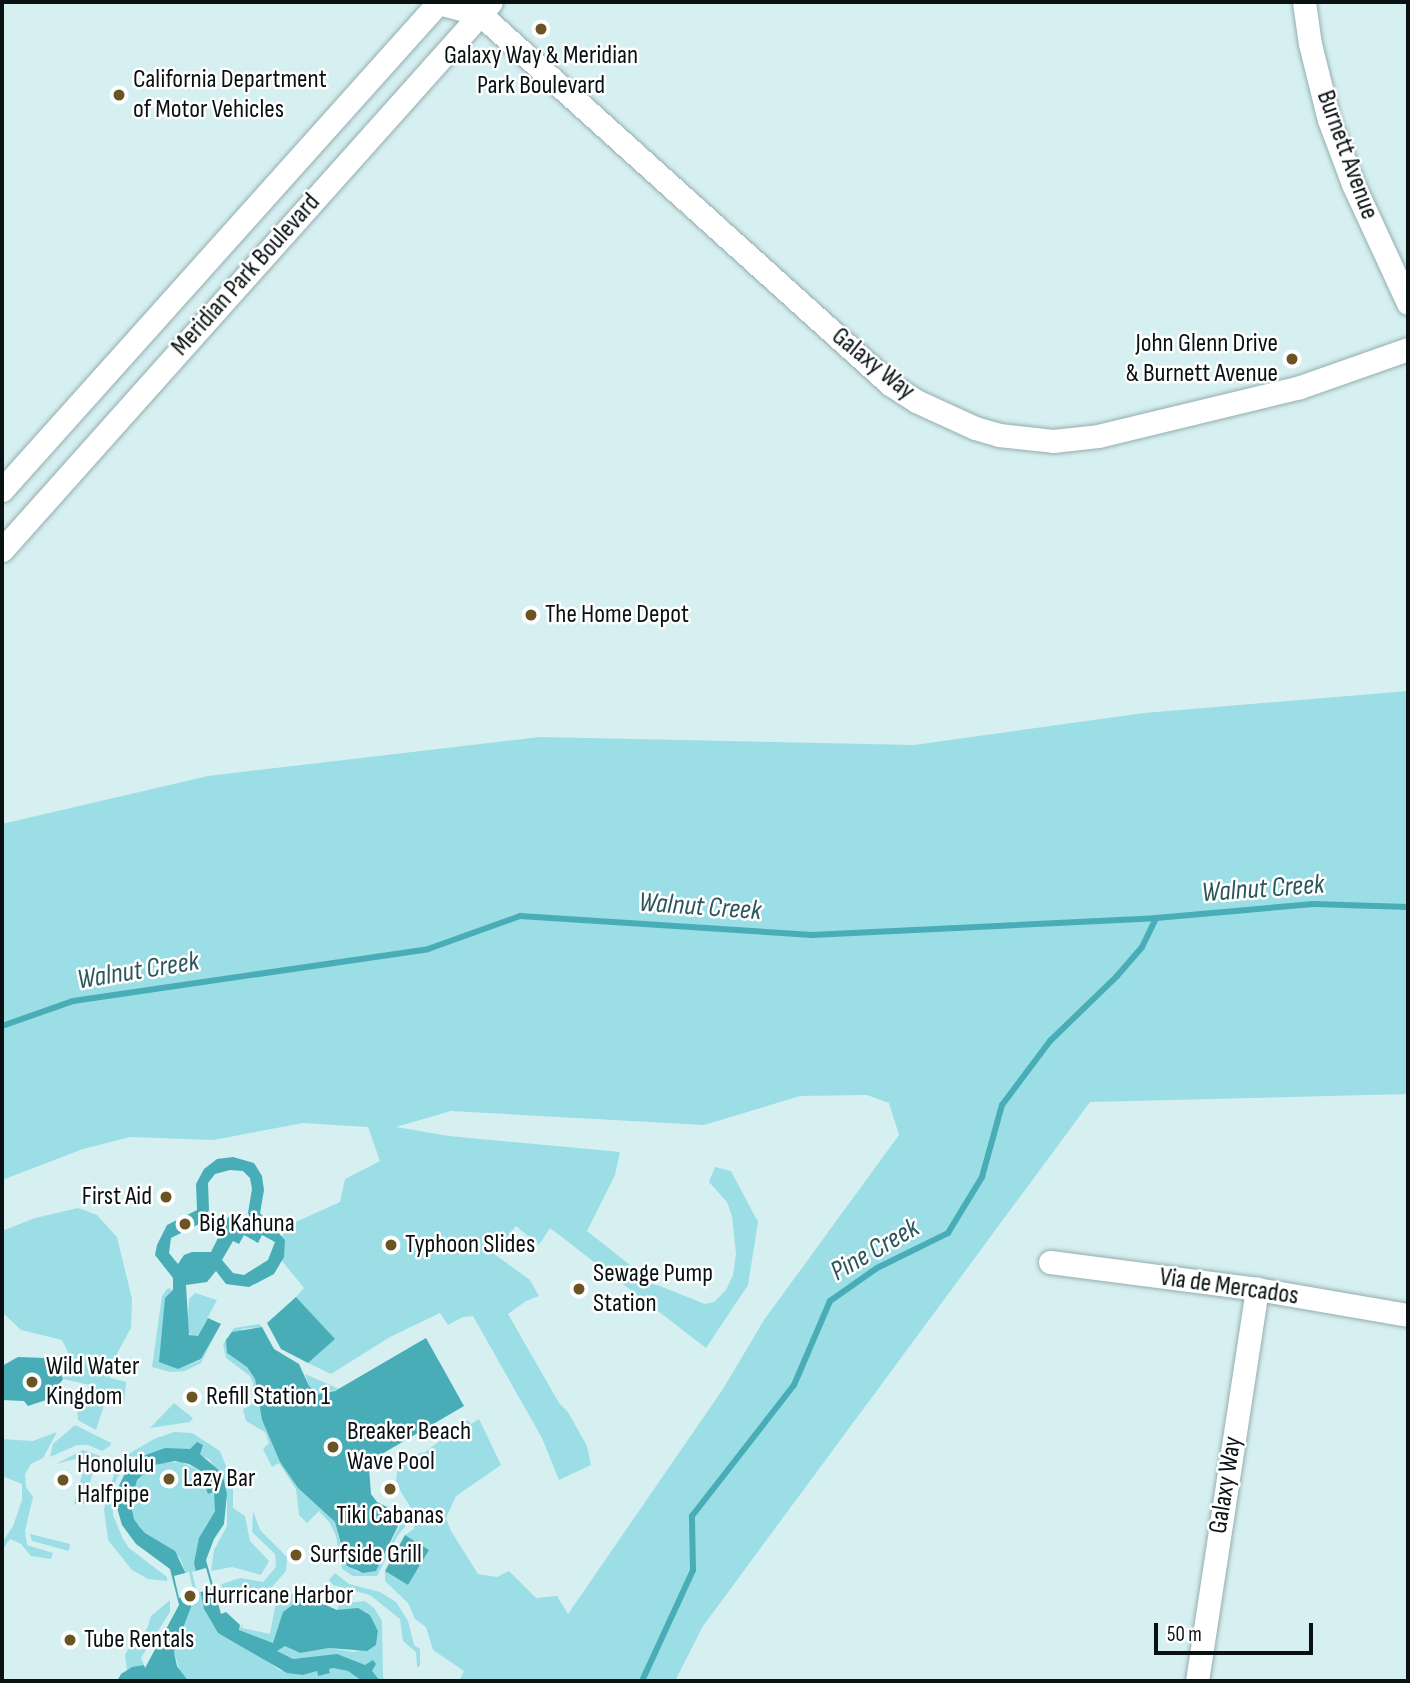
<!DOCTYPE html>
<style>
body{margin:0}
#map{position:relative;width:1410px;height:1683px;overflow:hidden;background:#d6f0f2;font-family:"Sofia Sans Condensed",sans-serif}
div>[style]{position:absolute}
.green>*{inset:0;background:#9bdee5}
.water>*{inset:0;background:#48adb7}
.pier>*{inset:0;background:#d6f0f2}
.stream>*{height:6px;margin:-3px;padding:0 3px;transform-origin:3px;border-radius:3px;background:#48adb7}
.roads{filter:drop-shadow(0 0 2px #94adaf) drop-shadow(0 0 2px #94adaf)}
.street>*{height:23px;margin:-11.5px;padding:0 11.5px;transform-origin:11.5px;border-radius:11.5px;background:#fff}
.dots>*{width:19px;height:19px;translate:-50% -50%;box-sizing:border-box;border:4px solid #fff;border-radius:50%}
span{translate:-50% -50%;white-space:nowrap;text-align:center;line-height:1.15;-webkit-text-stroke:5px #fff;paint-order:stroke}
.poi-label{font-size:26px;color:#091112}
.left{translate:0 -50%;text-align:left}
.right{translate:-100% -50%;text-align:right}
.street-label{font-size:26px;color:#091112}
.water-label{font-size:28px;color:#2a575b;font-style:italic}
.frame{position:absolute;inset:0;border:4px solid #091112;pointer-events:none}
.scale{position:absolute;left:1154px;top:1623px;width:159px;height:32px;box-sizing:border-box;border:4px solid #091112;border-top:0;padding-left:9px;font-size:21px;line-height:24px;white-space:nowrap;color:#091112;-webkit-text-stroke:5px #fff;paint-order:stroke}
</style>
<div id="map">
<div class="green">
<i style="clip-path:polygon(1408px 691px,1408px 1094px,1090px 1102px,703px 1626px,675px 1681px,459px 1681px,464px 1671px,433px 1650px,426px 1627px,415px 1619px,408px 1603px,385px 1581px,385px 1571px,408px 1585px,429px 1550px,405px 1535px,414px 1529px,416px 1516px,396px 1484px,397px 1471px,408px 1456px,425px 1452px,468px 1420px,471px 1424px,479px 1419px,501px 1465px,456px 1496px,446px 1518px,451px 1531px,478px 1574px,497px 1577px,509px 1571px,536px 1598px,557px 1596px,568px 1614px,723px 1389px,764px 1320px,899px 1135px,889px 1103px,867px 1095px,800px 1096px,704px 1125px,451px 1111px,396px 1127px,449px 1136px,620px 1152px,615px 1175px,587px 1231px,635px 1269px,634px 1279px,660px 1286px,705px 1304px,714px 1302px,726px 1290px,733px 1275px,736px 1254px,732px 1216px,727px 1202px,709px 1182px,715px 1167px,731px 1171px,758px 1222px,748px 1285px,706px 1348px,550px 1228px,539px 1245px,516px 1226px,494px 1254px,530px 1280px,539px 1296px,526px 1301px,508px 1314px,559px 1403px,568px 1412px,587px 1446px,591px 1465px,559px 1480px,542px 1438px,473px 1316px,463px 1317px,448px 1325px,440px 1313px,390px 1337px,331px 1374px,308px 1363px,334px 1339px,296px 1297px,304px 1288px,282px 1261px,285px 1241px,282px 1236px,291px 1224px,340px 1202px,345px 1179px,380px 1161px,368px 1127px,303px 1123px,213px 1140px,130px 1137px,83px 1149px,2px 1180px,2px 824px,208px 776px,540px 737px,914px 745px,1144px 713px)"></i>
<i style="clip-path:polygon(78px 1208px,97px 1215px,117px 1237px,132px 1299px,131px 1328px,113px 1361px,110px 1378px,126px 1382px,124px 1403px,106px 1399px,96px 1430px,78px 1420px,77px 1407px,90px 1385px,63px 1379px,68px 1352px,62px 1340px,21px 1330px,2px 1312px,2px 1231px,35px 1218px)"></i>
<i style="clip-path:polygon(168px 1288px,173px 1290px,178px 1369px,201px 1360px,222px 1321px,201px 1363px,185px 1371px,170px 1372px,152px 1367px,162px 1296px)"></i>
<i style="clip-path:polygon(195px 1293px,217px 1300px,198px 1336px,193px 1337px,187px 1331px,189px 1299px)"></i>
<i style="clip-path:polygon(259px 1324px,262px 1327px,242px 1329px,227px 1353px,247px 1367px,255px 1379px,262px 1420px,280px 1462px,298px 1488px,335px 1522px,345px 1562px,357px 1572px,376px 1571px,400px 1525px,401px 1515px,407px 1515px,410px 1521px,398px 1535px,377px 1576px,353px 1576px,342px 1569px,336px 1536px,330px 1523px,319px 1511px,307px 1523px,299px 1515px,296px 1489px,279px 1463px,272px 1467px,263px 1449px,269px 1443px,265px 1432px,246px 1421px,243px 1409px,255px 1403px,253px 1383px,250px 1376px,226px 1358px,223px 1344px,234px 1328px)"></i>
<i style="clip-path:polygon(305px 1374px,339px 1389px,318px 1394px,309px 1386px)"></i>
<i style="clip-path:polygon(174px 1403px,193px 1418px,190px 1422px,150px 1428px)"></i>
<i style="clip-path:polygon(75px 1425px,111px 1443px,110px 1446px,102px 1451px,88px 1445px,77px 1445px,50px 1457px,53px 1444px)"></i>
<i style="clip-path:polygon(57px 1432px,43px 1458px,31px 1464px,25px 1474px,26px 1487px,33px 1497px,25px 1531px,27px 1545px,53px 1553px,51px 1559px,31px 1556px,21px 1544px,10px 1539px,2px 1550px,2px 1543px,13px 1526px,22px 1500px,22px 1484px,2px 1476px,2px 1439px,33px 1441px)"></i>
<i style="clip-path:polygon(174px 1432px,192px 1433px,220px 1451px,233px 1484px,233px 1508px,245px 1516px,250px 1541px,269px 1561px,261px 1575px,232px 1567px,211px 1571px,214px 1550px,227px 1526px,227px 1494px,210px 1460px,190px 1449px,143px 1456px,128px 1464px,117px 1478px,113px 1491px,113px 1515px,123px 1539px,129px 1548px,167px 1577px,167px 1581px,148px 1579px,132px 1570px,108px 1540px,104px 1509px,116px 1467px,125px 1456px,154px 1439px)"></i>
<i style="clip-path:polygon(83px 1450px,100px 1456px,93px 1471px,85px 1504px,74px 1504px,86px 1460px,79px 1458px,56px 1464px)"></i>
<i style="clip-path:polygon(181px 1462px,201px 1471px,209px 1483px,208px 1494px,214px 1491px,215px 1495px,215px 1511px,204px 1529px,194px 1563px,204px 1609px,218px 1633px,255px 1652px,279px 1670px,303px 1675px,317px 1671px,318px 1676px,330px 1672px,329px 1669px,333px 1668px,348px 1671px,362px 1681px,188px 1681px,181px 1674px,174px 1652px,184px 1628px,186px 1574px,180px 1558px,145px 1533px,134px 1519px,131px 1505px,137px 1480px,145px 1473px,160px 1463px)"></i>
<i style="clip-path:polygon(253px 1511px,260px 1530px,287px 1557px,286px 1571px,271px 1588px,250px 1590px,242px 1593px,233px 1604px,221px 1605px,218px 1595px,222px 1584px,240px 1578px,263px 1582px,276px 1567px,275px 1554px,252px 1532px)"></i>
<i style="clip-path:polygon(30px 1534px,70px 1544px,69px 1551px,32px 1541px)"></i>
<i style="clip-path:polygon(335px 1573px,349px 1584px,380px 1592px,396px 1602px,408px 1621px,414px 1645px,420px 1649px,420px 1666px,417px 1667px,416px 1652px,403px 1641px,400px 1619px,370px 1595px,333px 1585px,329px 1580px)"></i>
<i style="clip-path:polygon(302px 1588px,314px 1589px,319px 1596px,318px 1601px,312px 1599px,278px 1626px,277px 1640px,273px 1643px,239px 1630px,243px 1624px,242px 1628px,270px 1634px,276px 1602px)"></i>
<i style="clip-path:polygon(346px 1597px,346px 1603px,365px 1601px,374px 1608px,382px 1621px,383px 1678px,393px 1681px,380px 1681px,365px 1665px,327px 1656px,293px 1659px,276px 1651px,285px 1646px,300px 1653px,329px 1648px,354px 1652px,376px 1645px,378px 1631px,370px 1615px,364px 1611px,337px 1610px,340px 1601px)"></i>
<i style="clip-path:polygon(170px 1600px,170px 1612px,141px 1658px,144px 1665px,127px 1670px,125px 1655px,129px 1647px,147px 1629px,151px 1616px)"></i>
</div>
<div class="water">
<i style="clip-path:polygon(evenodd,233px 1157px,254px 1163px,262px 1176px,264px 1190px,260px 1213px,285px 1240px,284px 1257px,274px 1274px,249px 1287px,226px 1284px,216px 1271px,207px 1282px,186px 1285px,189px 1335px,198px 1336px,208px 1318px,221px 1324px,201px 1359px,178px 1369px,159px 1362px,165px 1298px,173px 1290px,173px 1278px,155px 1255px,157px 1245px,167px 1225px,197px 1210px,196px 1184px,204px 1169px,217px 1159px,233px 1157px,230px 1170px,243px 1171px,250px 1178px,252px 1189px,248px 1213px,254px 1229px,229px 1216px,223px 1227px,216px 1223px,213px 1230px,220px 1234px,211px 1252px,192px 1252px,184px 1255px,178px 1264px,169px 1253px,171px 1238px,203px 1222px,209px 1210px,208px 1183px,215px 1174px,230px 1170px,233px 1157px,244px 1235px,258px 1243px,262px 1235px,275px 1242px,268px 1260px,244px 1275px,233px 1273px,222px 1260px,233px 1241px,239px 1244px,244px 1235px)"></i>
<i style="clip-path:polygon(296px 1297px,335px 1339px,308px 1363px,281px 1349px,267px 1323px)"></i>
<i style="clip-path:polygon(262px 1327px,274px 1349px,299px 1364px,309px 1386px,318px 1394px,335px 1391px,426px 1338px,464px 1406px,375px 1458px,369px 1467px,371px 1494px,377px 1502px,397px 1512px,401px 1520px,376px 1571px,363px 1573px,347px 1566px,335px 1522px,298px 1488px,280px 1462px,262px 1420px,255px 1379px,247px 1367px,227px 1353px,226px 1340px,232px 1332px)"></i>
<i style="clip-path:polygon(18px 1357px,46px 1358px,57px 1364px,63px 1379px,49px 1399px,28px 1406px,24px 1401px,2px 1400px,2px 1366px)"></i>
<i style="clip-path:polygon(197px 1442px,203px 1445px,200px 1454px,222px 1473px,227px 1494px,224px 1524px,214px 1539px,206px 1560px,221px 1614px,226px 1612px,240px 1625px,239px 1630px,273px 1643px,283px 1612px,295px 1603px,312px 1599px,337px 1610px,358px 1608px,370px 1615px,378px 1631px,376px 1645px,367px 1651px,329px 1648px,300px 1653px,285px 1646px,277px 1651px,293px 1659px,337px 1654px,365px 1665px,373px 1660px,376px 1664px,372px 1671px,380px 1681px,362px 1681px,348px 1671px,333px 1668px,329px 1669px,330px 1673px,318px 1676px,317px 1671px,303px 1675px,287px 1673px,218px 1633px,204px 1609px,194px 1563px,199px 1538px,215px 1511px,214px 1492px,208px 1494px,205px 1485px,209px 1482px,201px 1471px,189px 1464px,175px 1461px,155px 1465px,145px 1473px,137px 1480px,131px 1505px,134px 1519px,139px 1526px,145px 1533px,175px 1551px,186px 1574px,191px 1607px,174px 1652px,177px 1666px,188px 1681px,117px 1681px,121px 1674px,132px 1667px,144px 1665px,145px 1668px,179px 1605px,170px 1569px,136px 1544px,122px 1525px,116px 1504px,118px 1488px,126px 1471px,143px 1456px,165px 1448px,190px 1449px)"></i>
<i style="clip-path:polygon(405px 1535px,429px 1550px,408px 1585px,385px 1571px)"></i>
</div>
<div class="pier">
<i style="clip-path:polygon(206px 1568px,212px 1589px,197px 1593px,192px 1572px)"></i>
<i style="clip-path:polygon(189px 1572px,194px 1594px,179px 1598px,174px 1576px)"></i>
</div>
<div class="stream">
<i style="left:2px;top:1026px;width:75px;rotate:-19.4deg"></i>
<i style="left:73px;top:1001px;width:359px;rotate:-8.3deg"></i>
<i style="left:428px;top:949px;width:98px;rotate:-19.7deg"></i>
<i style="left:520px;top:916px;width:293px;rotate:3.7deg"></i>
<i style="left:812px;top:935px;width:344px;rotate:-2.8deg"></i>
<i style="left:1156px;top:918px;width:158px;rotate:-5.1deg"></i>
<i style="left:1313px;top:904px;width:95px;rotate:1.8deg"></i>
<i style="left:642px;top:1681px;width:122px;rotate:-65.3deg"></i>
<i style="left:693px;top:1570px;width:54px;rotate:-91.1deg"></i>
<i style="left:692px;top:1516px;width:166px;rotate:-52.1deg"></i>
<i style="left:794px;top:1385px;width:91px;rotate:-66.8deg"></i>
<i style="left:830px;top:1301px;width:57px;rotate:-35.1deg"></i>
<i style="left:877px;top:1268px;width:79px;rotate:-26.2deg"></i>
<i style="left:948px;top:1233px;width:66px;rotate:-58.7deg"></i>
<i style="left:982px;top:1177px;width:75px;rotate:-74.5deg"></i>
<i style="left:1002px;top:1105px;width:80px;rotate:-53.1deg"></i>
<i style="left:1050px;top:1041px;width:93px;rotate:-44.1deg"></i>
<i style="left:1117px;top:976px;width:38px;rotate:-49deg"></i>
<i style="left:1142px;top:947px;width:32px;rotate:-64deg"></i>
</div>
<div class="roads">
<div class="street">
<i style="left:435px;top:2px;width:47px;rotate:14.9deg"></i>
<i style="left:480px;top:14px;width:552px;rotate:42.06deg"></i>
<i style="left:890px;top:384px;width:31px;rotate:33deg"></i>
<i style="left:916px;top:401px;width:65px;rotate:24.6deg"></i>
<i style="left:975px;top:428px;width:25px;rotate:16deg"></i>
<i style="left:999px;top:435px;width:54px;rotate:6.3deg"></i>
<i style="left:1053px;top:441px;width:45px;rotate:-6.3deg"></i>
<i style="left:1098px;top:436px;width:208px;rotate:-13.6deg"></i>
<i style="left:1300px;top:387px;width:114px;rotate:-19.4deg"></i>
<i style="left:1304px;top:2px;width:42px;rotate:81.9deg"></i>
<i style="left:1310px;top:44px;width:78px;rotate:76deg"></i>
<i style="left:1329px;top:120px;width:68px;rotate:69.4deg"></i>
<i style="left:1353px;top:184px;width:131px;rotate:65.2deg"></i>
<i style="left:2px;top:490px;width:655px;rotate:-48.16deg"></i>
<i style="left:2px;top:550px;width:734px;rotate:-48.26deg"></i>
<i style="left:1050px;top:1262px;width:209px;rotate:7.4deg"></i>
<i style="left:1257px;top:1289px;width:153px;rotate:9.8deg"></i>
<i style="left:1197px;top:1681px;width:397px;rotate:-81.3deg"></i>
</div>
</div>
<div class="dots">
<i style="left:541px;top:29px;background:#6b5424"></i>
<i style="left:119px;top:95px;background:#6b5424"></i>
<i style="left:1292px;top:359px;background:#6b5424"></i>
<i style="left:531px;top:615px;background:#6b5424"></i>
<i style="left:166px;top:1197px;background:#6b5424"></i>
<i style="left:185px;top:1224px;background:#6b5424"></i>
<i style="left:391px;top:1245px;background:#6b5424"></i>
<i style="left:579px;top:1289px;background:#6b5424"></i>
<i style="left:32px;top:1382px;background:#6b5424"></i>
<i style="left:192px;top:1397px;background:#6b5424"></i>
<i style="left:333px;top:1447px;background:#6b5424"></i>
<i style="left:169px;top:1479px;background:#6b5424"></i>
<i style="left:63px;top:1480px;background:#6b5424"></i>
<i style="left:390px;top:1489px;background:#6b5424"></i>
<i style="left:296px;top:1555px;background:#6b5424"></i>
<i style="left:190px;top:1596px;background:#6b5424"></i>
<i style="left:70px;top:1640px;background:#6b5424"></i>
</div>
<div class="poi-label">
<span style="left:541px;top:71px">Galaxy Way &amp; Meridian<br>Park Boulevard</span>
<span class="left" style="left:133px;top:95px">California Department<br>of Motor Vehicles</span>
<span class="right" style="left:1278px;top:359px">John Glenn Drive<br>&amp; Burnett Avenue</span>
<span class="left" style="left:545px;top:615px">The Home Depot</span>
<span class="right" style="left:152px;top:1197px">First Aid</span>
<span class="left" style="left:199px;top:1224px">Big Kahuna</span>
<span class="left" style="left:405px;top:1245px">Typhoon Slides</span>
<span class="left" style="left:593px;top:1289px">Sewage Pump<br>Station</span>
<span class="left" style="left:46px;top:1382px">Wild Water<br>Kingdom</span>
<span class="left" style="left:206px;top:1397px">Refill Station 1</span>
<span class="left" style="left:347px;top:1447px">Breaker Beach<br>Wave Pool</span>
<span class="left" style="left:77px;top:1480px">Honolulu<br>Halfpipe</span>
<span class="left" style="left:183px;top:1479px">Lazy Bar</span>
<span style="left:390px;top:1516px">Tiki Cabanas</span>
<span class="left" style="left:310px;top:1555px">Surfside Grill</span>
<span class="left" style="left:204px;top:1596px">Hurricane Harbor</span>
<span class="left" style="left:84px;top:1640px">Tube Rentals</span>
</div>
<div class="street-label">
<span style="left:1347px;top:155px;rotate:70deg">Burnett Avenue</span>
<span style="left:246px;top:275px;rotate:-48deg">Meridian Park Boulevard</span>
<span style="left:873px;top:364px;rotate:39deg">Galaxy Way</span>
<span style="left:1229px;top:1287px;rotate:8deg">Via de Mercados</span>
<span style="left:1226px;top:1485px;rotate:-81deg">Galaxy Way</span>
</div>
<div class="water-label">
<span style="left:1263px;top:889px;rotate:-4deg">Walnut Creek</span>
<span style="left:700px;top:907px;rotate:4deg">Walnut Creek</span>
<span style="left:138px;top:971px;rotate:-9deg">Walnut Creek</span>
<span style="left:875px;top:1250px;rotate:-30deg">Pine Creek</span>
</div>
<div class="frame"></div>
<div class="scale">50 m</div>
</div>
